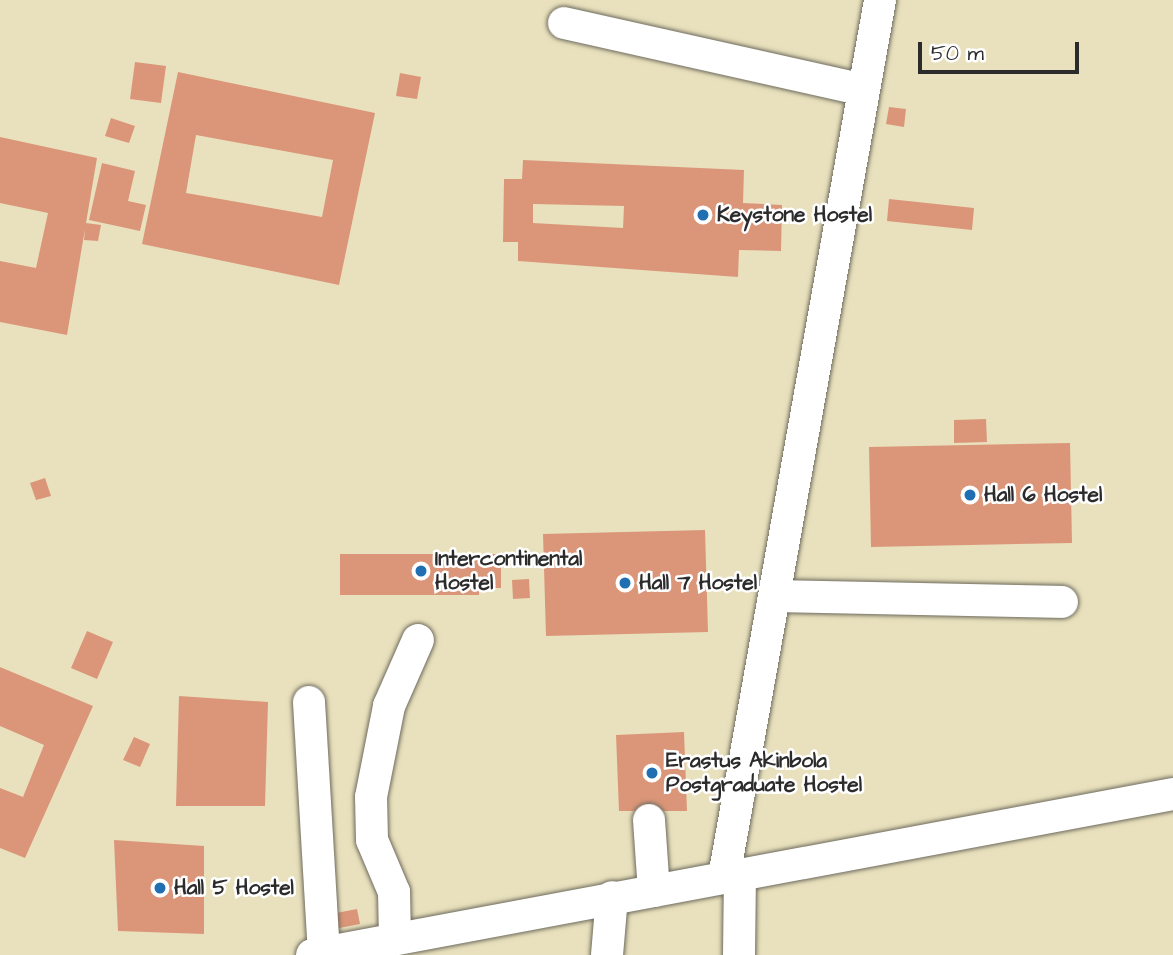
<!DOCTYPE html>
<style>
body{margin:0}
#map{position:relative;width:1173px;height:955px;overflow:hidden;background:#e9e1bd;font-family:"Architects Daughter",sans-serif}
div>[style]{position:absolute}
.building>*{inset:0;background:#db9679}
.roads{filter:drop-shadow(0 0 2px #6e6b5e) drop-shadow(0 0 2px #6e6b5e)}
.minor>*{height:32px;margin:-16px;padding:0 16px;transform-origin:16px;border-radius:16px;background:#fff}
.dots>*{width:19px;height:19px;translate:-50% -50%;box-sizing:border-box;border:4px solid #fff;border-radius:50%}
span{translate:-50% -50%;white-space:nowrap;text-align:center;line-height:1.15;-webkit-text-stroke:5px #fff;paint-order:stroke}
.poi-label{font-size:21px;color:#2b2b2b;font-weight:700}
.left{translate:0 -50%;text-align:left}
.scale{position:absolute;left:918px;top:42px;width:161px;height:32px;box-sizing:border-box;border:4px solid #2b2b2b;border-top:0;padding-left:9px;font-size:21px;line-height:24px;white-space:nowrap;color:#2b2b2b;-webkit-text-stroke:5px #fff;paint-order:stroke}
</style>
<div id="map">
<div class="building">
<i style="clip-path:polygon(135px 62px,166px 66px,161px 103px,130px 99px)"></i>
<i style="clip-path:polygon(evenodd,178px 72px,375px 113px,339px 285px,142px 244px,178px 72px,196px 135px,333px 160px,322px 217px,186px 193px,196px 135px)"></i>
<i style="clip-path:polygon(400px 73px,421px 77px,417px 99px,396px 96px)"></i>
<i style="clip-path:polygon(889px 107px,906px 109px,904px 127px,886px 124px)"></i>
<i style="clip-path:polygon(111px 118px,135px 126px,129px 143px,105px 136px)"></i>
<i style="clip-path:polygon(0 137px,97px 158px,86px 223px,101px 225px,98px 241px,84px 240px,85px 229px,67px 335px,0 322px,0 261px,36px 268px,48px 213px,0 203px)"></i>
<i style="clip-path:polygon(evenodd,523px 160px,744px 170px,743px 203px,782px 205px,781px 251px,739px 250px,738px 277px,518px 261px,518px 242px,503px 242px,504px 179px,522px 179px,523px 160px,533px 204px,624px 206px,623px 228px,533px 223px,533px 204px)"></i>
<i style="clip-path:polygon(102px 163px,135px 171px,128px 201px,146px 205px,140px 231px,89px 220px)"></i>
<i style="clip-path:polygon(889px 199px,974px 208px,972px 230px,887px 221px)"></i>
<i style="clip-path:polygon(986px 419px,987px 442px,954px 443px,954px 420px)"></i>
<i style="clip-path:polygon(1070px 443px,1072px 543px,871px 547px,869px 447px)"></i>
<i style="clip-path:polygon(45px 478px,51px 496px,36px 500px,30px 483px)"></i>
<i style="clip-path:polygon(705px 530px,708px 632px,546px 636px,543px 534px)"></i>
<i style="clip-path:polygon(340px 554px,501px 554px,501px 588px,479px 588px,479px 595px,340px 595px)"></i>
<i style="clip-path:polygon(529px 579px,530px 598px,513px 599px,512px 580px)"></i>
<i style="clip-path:polygon(87px 631px,113px 642px,97px 679px,71px 668px)"></i>
<i style="clip-path:polygon(0 667px,93px 706px,25px 858px,0 848px,0 788px,23px 797px,44px 745px,0 726px)"></i>
<i style="clip-path:polygon(179px 696px,268px 702px,265px 806px,176px 806px)"></i>
<i style="clip-path:polygon(684px 732px,687px 811px,619px 811px,616px 735px)"></i>
<i style="clip-path:polygon(134px 737px,150px 744px,140px 767px,123px 760px)"></i>
<i style="clip-path:polygon(114px 840px,204px 846px,204px 934px,118px 931px)"></i>
<i style="clip-path:polygon(357px 909px,360px 924px,334px 929px,331px 914px)"></i>
</div>
<div class="roads">
<div class="minor">
<i style="left:564px;top:23px;width:307px;rotate:12.6deg"></i>
<i style="left:778px;top:596px;width:284px;rotate:1.2deg"></i>
<i style="left:309px;top:702px;width:251px;rotate:86.6deg"></i>
<i style="left:649px;top:820px;width:71px;rotate:86deg"></i>
<i style="left:724px;top:877px;width:891px;rotate:-79.91deg"></i>
<i style="left:395px;top:939px;width:47px;rotate:-91.2deg"></i>
<i style="left:394px;top:892px;width:56px;rotate:-112.9deg"></i>
<i style="left:372px;top:840px;width:43px;rotate:-91.3deg"></i>
<i style="left:371px;top:797px;width:93px;rotate:-78.8deg"></i>
<i style="left:389px;top:706px;width:72px;rotate:-66.3deg"></i>
<i style="left:312px;top:955px;width:876px;rotate:-10.59deg"></i>
<i style="left:607px;top:955px;width:58px;rotate:-85.1deg"></i>
<i style="left:739px;top:955px;width:79px;rotate:-89.3deg"></i>
</div>
</div>
<div class="dots">
<i style="left:703px;top:215px;background:#1f6fb2"></i>
<i style="left:970px;top:495px;background:#1f6fb2"></i>
<i style="left:421px;top:571px;background:#1f6fb2"></i>
<i style="left:625px;top:583px;background:#1f6fb2"></i>
<i style="left:652px;top:773px;background:#1f6fb2"></i>
<i style="left:160px;top:888px;background:#1f6fb2"></i>
</div>
<div class="poi-label">
<span class="left" style="left:717px;top:215px">Keystone Hostel</span>
<span class="left" style="left:984px;top:495px">Hall 6 Hostel</span>
<span class="left" style="left:435px;top:571px">Intercontinental<br>Hostel</span>
<span class="left" style="left:639px;top:583px">Hall 7 Hostel</span>
<span class="left" style="left:666px;top:773px">Erastus Akinbola<br>Postgraduate Hostel</span>
<span class="left" style="left:174px;top:888px">Hall 5 Hostel</span>
</div>
<div class="scale">50 m</div>
</div>
